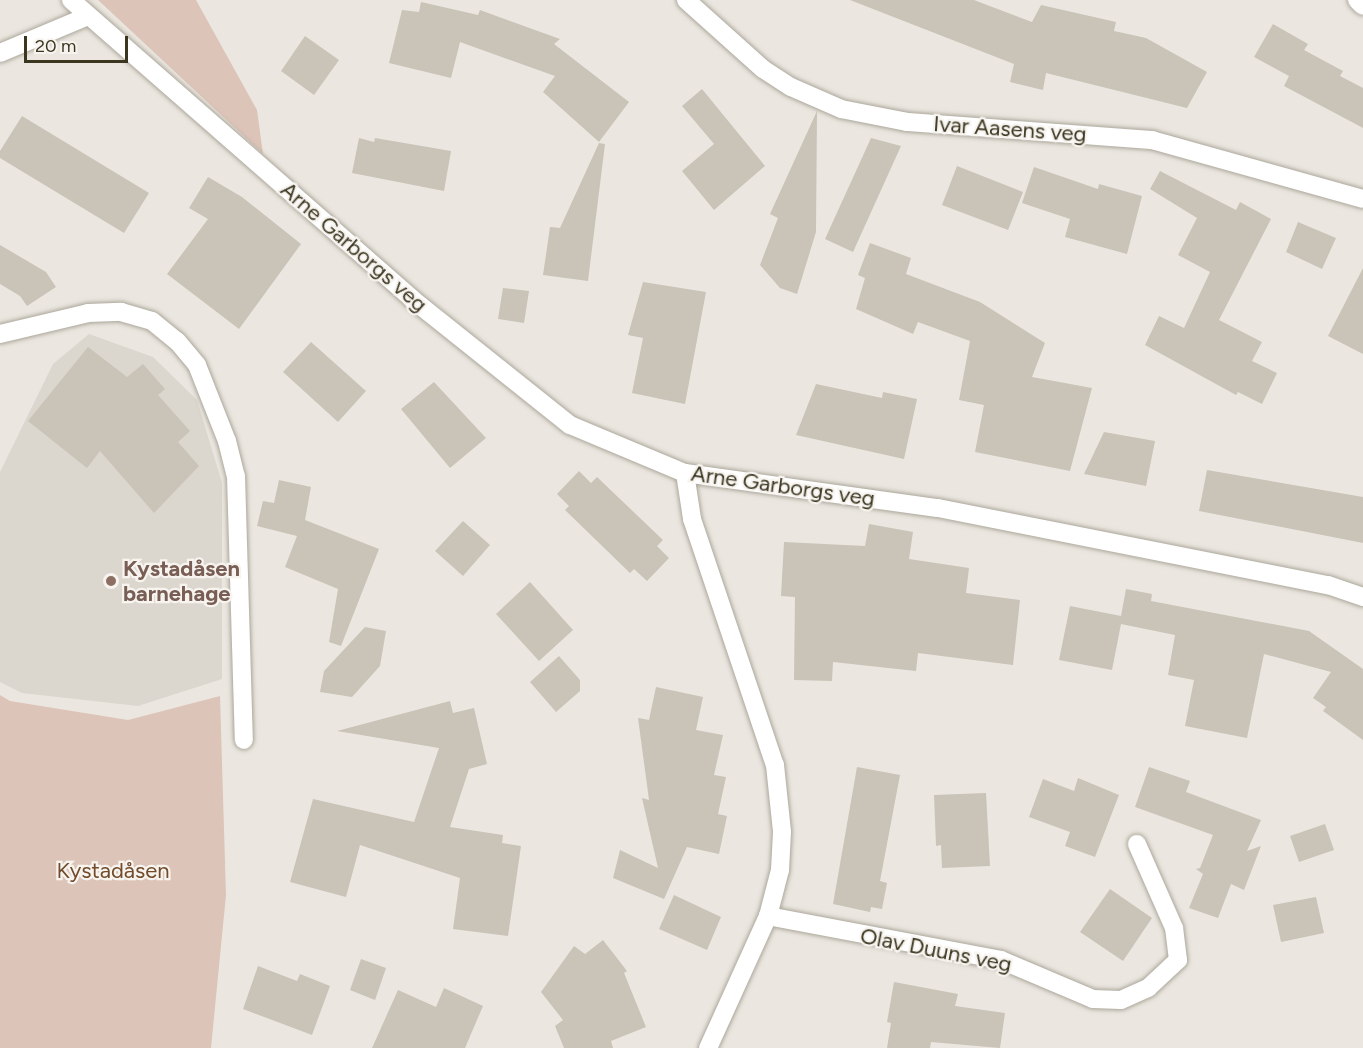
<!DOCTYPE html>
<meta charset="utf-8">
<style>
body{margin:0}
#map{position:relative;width:1363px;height:1048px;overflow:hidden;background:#ebe7e0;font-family:Figtree,sans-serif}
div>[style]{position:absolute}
.built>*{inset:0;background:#dbd6ce}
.green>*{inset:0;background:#ddc4b8}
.building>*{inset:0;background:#c9c3b8}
.roads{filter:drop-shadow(0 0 2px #aca79b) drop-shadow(0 0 2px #aca79b)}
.minor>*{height:18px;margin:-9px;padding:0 9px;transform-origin:9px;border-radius:9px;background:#fff}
.dots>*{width:16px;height:16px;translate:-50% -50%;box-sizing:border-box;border:3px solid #f7f4f0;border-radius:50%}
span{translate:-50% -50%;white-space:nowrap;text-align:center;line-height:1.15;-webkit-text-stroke:4.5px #f7f4f0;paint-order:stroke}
.street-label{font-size:22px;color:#3b3620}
.education-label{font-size:22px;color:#785e54;font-weight:700}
.left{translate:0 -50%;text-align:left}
.park-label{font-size:22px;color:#724b2a}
.scale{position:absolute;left:24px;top:36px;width:104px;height:27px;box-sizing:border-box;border:3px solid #3b3620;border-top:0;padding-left:8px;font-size:18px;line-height:21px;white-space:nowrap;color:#3b3620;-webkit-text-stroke:4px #f7f4f0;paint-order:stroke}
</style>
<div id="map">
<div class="built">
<i style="clip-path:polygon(89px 334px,153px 357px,197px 400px,222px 483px,222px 679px,138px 706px,22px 693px,0 682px,0 472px,53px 364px)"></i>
</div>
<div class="green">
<i style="clip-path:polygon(98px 0,196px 0,257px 110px,263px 154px)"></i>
<i style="clip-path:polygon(0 695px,10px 701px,128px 720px,220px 696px,226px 895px,211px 1048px,0 1048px)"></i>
</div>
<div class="building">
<i style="clip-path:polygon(850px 0,974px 0,1032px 22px,1041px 5px,1116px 22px,1114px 31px,1146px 38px,1207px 72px,1187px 108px,1046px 73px,1043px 90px,1010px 82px,1014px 64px)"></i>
<i style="clip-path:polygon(421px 2px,478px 15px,480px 10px,560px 39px,554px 44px,629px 102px,599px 142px,543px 92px,555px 76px,460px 42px,451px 78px,389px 63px,402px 10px,419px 12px)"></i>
<i style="clip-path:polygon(1273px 24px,1308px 44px,1304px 50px,1343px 71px,1340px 76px,1363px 88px,1363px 128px,1284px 86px,1289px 76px,1254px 57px)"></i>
<i style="clip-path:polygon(305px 36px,339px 60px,314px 95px,281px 71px)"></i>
<i style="clip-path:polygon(702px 89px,765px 166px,714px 210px,682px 171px,714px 144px,682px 106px)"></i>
<i style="clip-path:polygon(817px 111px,816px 232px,797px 294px,780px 288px,760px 265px,778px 218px,770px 214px)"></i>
<i style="clip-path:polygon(22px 116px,149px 193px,124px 233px,0 158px,0 151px)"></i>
<i style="clip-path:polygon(359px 138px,374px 142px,375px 138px,451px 151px,444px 191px,352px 173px)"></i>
<i style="clip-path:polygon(871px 138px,901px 146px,853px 252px,825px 239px)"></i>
<i style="clip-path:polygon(599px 143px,605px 144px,588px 281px,543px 275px,550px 227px,560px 228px)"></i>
<i style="clip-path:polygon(957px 166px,1023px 192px,1008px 230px,942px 205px)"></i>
<i style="clip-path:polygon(1034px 167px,1098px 189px,1099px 184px,1142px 196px,1127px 254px,1065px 237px,1070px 219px,1022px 203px)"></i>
<i style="clip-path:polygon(1160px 171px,1236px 210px,1240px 202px,1271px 219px,1219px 320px,1262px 342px,1252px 361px,1277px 373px,1262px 404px,1238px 392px,1236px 395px,1145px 345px,1159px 316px,1184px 328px,1210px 272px,1178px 255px,1197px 218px,1150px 189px)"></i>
<i style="clip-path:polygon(208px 177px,242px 197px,301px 244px,239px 329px,167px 274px,208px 219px,189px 208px)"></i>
<i style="clip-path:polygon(1298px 222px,1336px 238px,1322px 269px,1286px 252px)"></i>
<i style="clip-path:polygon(870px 243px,911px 258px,906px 274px,980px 302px,1045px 343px,1032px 377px,1092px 388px,1070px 471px,975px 452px,984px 405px,959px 400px,970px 341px,918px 322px,913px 334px,856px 309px,865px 278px,858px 275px)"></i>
<i style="clip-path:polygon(0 245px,46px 272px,56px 287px,27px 306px,20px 296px,0 284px)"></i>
<i style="clip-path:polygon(1363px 268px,1363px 354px,1328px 336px)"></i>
<i style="clip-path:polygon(643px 282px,706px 292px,685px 404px,632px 393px,643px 338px,628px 335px)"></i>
<i style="clip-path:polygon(503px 288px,529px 291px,524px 323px,498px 319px)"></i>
<i style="clip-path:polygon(311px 342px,366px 391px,338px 422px,283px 372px)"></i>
<i style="clip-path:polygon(88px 347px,127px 377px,143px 364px,165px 389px,158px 395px,190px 431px,178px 442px,199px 466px,154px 513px,100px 451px,87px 468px,28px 421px)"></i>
<i style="clip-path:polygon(434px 382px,486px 438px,450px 468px,401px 409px)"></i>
<i style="clip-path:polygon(816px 384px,882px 398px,883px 392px,917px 399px,904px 459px,796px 435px)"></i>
<i style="clip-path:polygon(1104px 432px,1155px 441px,1146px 486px,1084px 474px)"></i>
<i style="clip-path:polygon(1207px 470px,1363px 497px,1363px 543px,1199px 511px)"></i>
<i style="clip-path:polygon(579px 471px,591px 483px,597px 477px,663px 540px,657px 546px,669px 558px,647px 581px,634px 569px,630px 573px,565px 510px,569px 506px,557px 494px)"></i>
<i style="clip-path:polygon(279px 480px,311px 487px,305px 520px,379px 549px,341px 646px,329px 642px,338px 589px,285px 567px,297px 536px,257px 526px,263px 501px,274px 503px)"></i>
<i style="clip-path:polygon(463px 521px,490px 545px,463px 576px,435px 551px)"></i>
<i style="clip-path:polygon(869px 524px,913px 532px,909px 559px,969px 568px,966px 593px,1020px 600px,1013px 665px,918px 653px,916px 671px,833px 662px,832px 681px,794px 680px,795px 597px,781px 596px,784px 542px,865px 546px)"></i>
<i style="clip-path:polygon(530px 582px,573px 630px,539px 661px,496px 614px)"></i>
<i style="clip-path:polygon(1126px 589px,1152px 594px,1151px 601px,1309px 631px,1363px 669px,1363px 740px,1323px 711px,1326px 707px,1313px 698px,1331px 672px,1264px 654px,1247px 738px,1185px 726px,1194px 680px,1168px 675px,1175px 635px,1121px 624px,1112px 670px,1059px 660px,1070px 606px,1121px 616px)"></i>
<i style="clip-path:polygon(365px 627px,386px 631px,380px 666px,352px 697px,320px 692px,324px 671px)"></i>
<i style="clip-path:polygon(559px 656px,580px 680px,580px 691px,556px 712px,530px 682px)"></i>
<i style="clip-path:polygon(656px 687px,703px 697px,696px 730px,723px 735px,714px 775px,726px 777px,718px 814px,727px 816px,719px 854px,687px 847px,664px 899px,613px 878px,620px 850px,658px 868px,642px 798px,649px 800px,638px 718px,649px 720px)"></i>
<i style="clip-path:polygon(450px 701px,453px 713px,474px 708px,487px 764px,469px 769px,450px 827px,503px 835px,502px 843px,521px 846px,508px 936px,453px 929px,460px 878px,360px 845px,346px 897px,290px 882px,313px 799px,414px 822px,439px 748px,337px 731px)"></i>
<i style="clip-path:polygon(857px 767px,900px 775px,880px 881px,887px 883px,882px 909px,871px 907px,870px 912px,833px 904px)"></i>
<i style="clip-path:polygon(1149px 767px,1190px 781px,1186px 792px,1261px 820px,1247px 851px,1261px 846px,1244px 890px,1231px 884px,1218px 918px,1189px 908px,1203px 874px,1196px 869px,1200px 868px,1213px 835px,1135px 807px)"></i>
<i style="clip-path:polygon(1078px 778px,1119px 795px,1095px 857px,1065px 846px,1070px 832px,1029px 817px,1043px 779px,1074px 791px)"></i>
<i style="clip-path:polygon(986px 793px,990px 866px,942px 868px,941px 845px,936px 846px,934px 795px)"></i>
<i style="clip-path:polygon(1325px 824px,1334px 850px,1299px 862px,1290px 836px)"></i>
<i style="clip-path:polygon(1110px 889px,1152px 918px,1123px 961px,1080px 932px)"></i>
<i style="clip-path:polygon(674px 895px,721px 917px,707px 950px,659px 929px)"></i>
<i style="clip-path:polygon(1316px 897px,1324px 933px,1281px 942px,1273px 905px)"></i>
<i style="clip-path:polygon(603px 940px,627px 971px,624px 973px,646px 1027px,611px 1041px,613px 1048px,564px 1048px,555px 1026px,563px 1020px,541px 992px,574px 946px,585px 954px)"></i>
<i style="clip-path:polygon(361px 959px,386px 968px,375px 1000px,350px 990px)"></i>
<i style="clip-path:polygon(258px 966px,297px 981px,300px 974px,330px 986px,312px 1035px,243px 1009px)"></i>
<i style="clip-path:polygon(894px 982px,958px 994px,955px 1006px,1005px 1013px,1000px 1048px,931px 1042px,930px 1048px,887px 1048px,891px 1023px,887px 1022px)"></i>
<i style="clip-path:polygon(444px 988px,483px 1006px,465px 1048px,372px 1048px,398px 990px,436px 1007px)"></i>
</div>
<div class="roads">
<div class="minor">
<i style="left:71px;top:0;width:454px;rotate:41.2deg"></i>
<i style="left:412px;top:299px;width:202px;rotate:38.6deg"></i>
<i style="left:570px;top:425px;width:125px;rotate:22.7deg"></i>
<i style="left:685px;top:473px;width:255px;rotate:7.9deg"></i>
<i style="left:938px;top:508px;width:398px;rotate:11.2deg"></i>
<i style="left:1328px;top:585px;width:37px;rotate:19deg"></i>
<i style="left:686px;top:0;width:103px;rotate:41.9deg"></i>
<i style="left:763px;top:69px;width:33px;rotate:33deg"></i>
<i style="left:791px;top:87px;width:55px;rotate:23.7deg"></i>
<i style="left:841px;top:109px;width:67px;rotate:11.1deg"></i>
<i style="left:907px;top:122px;width:246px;rotate:4.2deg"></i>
<i style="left:1152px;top:140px;width:219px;rotate:15.6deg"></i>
<i style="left:1357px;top:0;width:8px;rotate:45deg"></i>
<i style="left:0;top:53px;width:95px;rotate:-22.8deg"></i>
<i style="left:0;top:334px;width:90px;rotate:-13.4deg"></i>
<i style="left:88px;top:313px;width:33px;rotate:-2deg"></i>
<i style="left:121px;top:312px;width:32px;rotate:16deg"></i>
<i style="left:152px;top:321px;width:32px;rotate:39deg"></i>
<i style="left:177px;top:341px;width:31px;rotate:50deg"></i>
<i style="left:197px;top:365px;width:82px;rotate:68.5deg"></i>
<i style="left:227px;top:441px;width:36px;rotate:76deg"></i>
<i style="left:236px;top:476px;width:264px;rotate:88.3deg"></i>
<i style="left:685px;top:473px;width:47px;rotate:81.3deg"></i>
<i style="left:692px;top:519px;width:260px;rotate:71.4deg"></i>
<i style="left:775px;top:765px;width:67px;rotate:84deg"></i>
<i style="left:782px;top:832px;width:38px;rotate:93deg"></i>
<i style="left:780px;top:870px;width:48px;rotate:104.6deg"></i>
<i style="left:768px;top:916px;width:145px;rotate:114.4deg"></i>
<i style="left:768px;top:916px;width:237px;rotate:10.7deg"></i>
<i style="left:1001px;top:960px;width:100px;rotate:23deg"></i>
<i style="left:1093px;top:999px;width:28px;rotate:2deg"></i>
<i style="left:1121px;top:1000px;width:30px;rotate:-24deg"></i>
<i style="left:1148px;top:988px;width:41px;rotate:-43deg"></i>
<i style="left:1178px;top:960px;width:32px;rotate:-97deg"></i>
<i style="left:1174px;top:928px;width:92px;rotate:-113.8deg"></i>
</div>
</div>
<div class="dots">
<i style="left:111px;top:581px;background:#8d6e63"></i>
</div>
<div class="street-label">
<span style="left:1010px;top:129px;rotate:4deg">Ivar Aasens veg</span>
<span style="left:354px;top:247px;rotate:41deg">Arne Garborgs veg</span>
<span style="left:783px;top:486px;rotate:8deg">Arne Garborgs veg</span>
<span style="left:936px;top:950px;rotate:11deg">Olav Duuns veg</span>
</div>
<div class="education-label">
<span class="left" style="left:123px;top:581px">Kystadåsen<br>barnehage</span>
</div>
<div class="park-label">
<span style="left:113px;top:871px">Kystadåsen</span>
</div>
<div class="scale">20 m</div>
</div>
